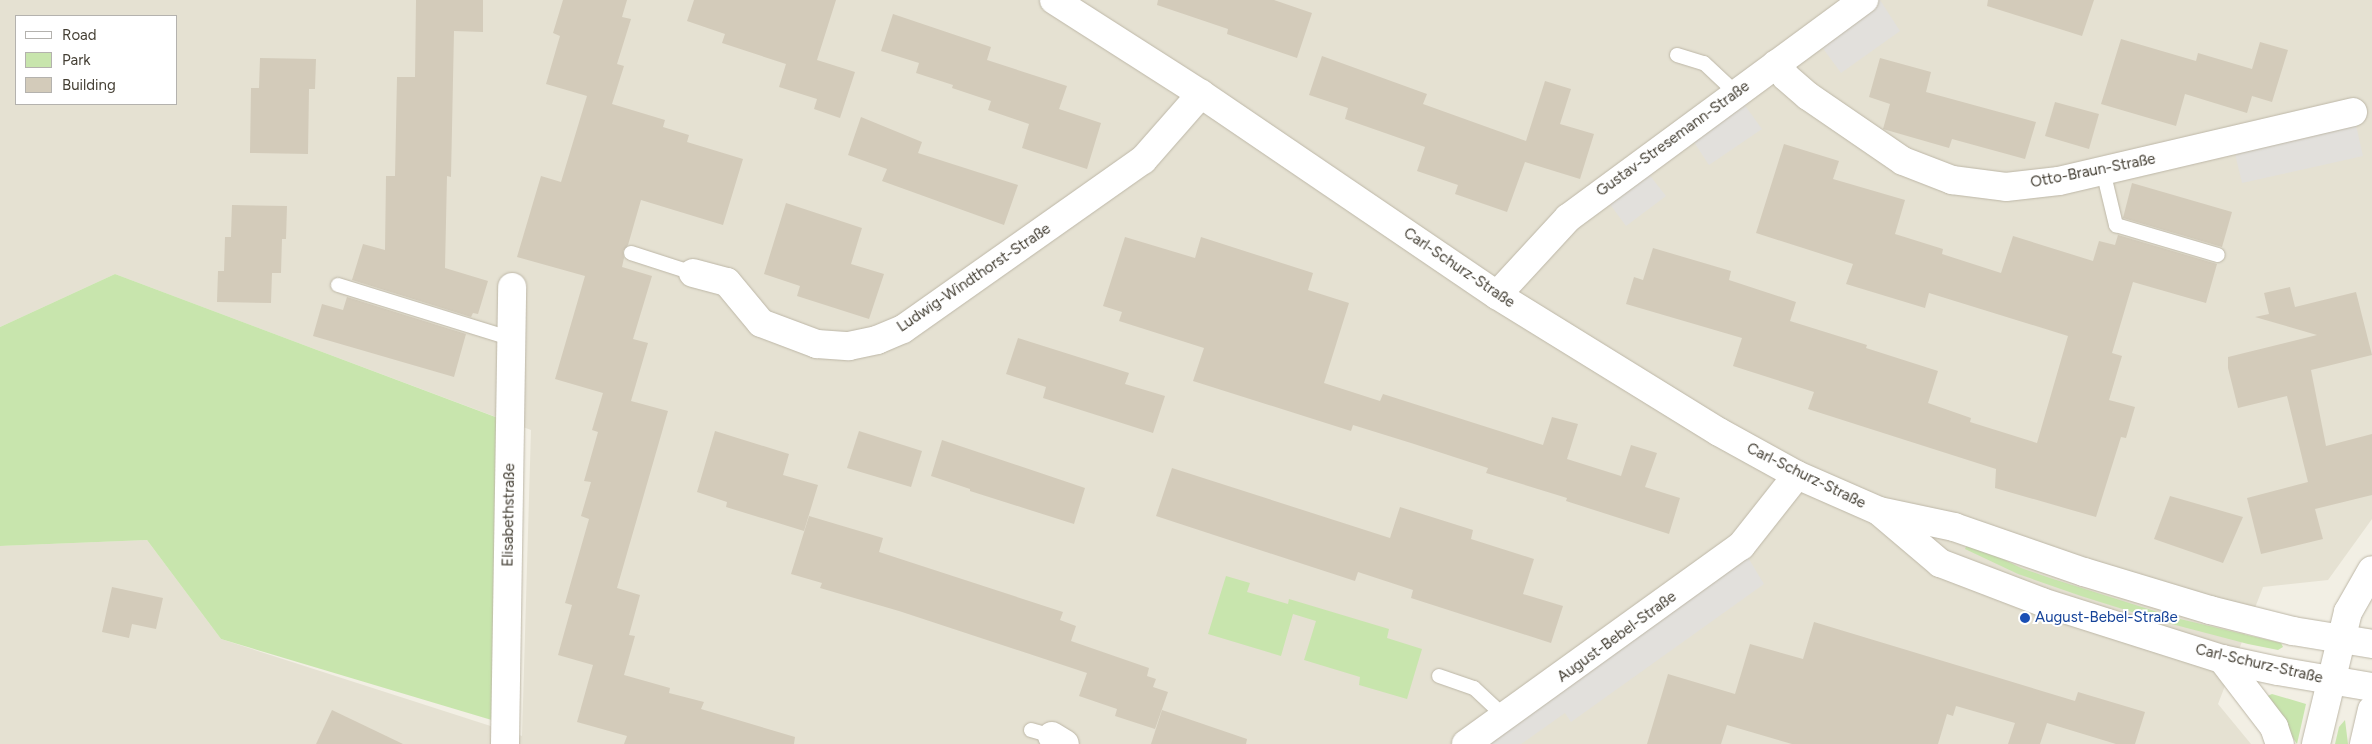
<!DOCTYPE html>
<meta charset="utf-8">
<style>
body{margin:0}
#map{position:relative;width:2372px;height:744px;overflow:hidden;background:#f2efe4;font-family:Figtree,sans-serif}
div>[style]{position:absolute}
.residential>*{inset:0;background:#e5e1d2}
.green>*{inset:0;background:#c8e5ad}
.parking>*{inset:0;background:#e2e0dc}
.building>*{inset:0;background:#d3cbba}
.roads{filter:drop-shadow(0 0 1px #bdb7a7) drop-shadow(0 0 1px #bdb7a7)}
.service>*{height:14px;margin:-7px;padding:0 7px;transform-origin:7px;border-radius:7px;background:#fff}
.minor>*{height:28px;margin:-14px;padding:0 14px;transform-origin:14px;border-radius:14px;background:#fff}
.dots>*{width:14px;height:14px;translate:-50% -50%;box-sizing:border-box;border:2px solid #fff;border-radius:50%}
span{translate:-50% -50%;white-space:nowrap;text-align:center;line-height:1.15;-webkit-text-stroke:4px #fff;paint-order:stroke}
.street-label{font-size:15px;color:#443f34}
.transit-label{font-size:15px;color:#164399}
.left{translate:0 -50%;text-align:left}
.legend{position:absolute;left:15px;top:15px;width:162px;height:90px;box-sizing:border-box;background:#fff;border:1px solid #b4b2ae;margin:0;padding:6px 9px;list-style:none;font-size:15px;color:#443f34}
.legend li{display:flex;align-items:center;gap:10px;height:25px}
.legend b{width:25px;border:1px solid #b4b2ae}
</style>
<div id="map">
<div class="residential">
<i style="clip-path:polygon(evenodd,0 0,2372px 0,2372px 519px,2328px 580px,2263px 587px,2218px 704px,2251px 744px,0 744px,0 546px,147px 540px,221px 639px,522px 736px,531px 430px,115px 274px,0 327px,0 0,16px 16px,176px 16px,176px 104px,16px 104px,16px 16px)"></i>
</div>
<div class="green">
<i style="clip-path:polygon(115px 274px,511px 423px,505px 724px,221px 639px,147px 540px,0 546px,0 327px)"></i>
<i style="clip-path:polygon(1968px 542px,2021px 568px,2050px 578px,2180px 619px,2281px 643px,2283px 647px,2278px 650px,2248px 644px,2164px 622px,2081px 596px,2018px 574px,1965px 549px)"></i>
<i style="clip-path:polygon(1226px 576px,1250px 583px,1247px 592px,1288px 604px,1289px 599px,1389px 629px,1387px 638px,1422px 649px,1407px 699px,1359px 685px,1360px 677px,1304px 660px,1316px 621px,1293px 614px,1281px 656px,1208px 634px)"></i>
<i style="clip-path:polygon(2272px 694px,2306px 704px,2297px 744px,2265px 697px)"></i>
<i style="clip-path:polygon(2345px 720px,2348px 744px,2335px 744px,2339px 727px)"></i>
</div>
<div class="parking">
<i style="clip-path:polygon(1864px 0,1880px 0,1900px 31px,1841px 73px,1814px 36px)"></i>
<i style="clip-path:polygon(1736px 93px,1762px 129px,1709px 165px,1686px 130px)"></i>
<i style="clip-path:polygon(2353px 112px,2363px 156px,2242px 183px,2232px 141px)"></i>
<i style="clip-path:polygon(1640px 163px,1666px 196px,1626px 226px,1601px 192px)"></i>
<i style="clip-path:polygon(1741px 546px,1764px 584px,1571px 722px,1565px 713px,1521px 744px,1466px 744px)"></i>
</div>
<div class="building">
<i style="clip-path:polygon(416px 0,483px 0,483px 32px,454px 31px,451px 177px,447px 176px,445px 268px,488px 281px,478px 314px,473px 313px,471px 317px,352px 280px,363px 244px,385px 250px,386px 176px,395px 176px,397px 77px,415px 77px)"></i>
<i style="clip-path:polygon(563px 0,627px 0,622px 17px,631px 19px,617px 64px,624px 66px,612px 104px,665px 120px,663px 127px,689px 135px,687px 142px,743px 159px,723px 225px,641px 200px,628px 245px,623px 251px,624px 258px,622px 267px,652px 276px,633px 339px,648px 343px,631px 401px,668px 411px,617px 588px,640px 595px,629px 635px,635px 636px,624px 675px,670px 688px,669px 693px,704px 702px,701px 709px,795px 737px,794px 744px,624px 744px,627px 736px,577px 722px,593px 665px,558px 655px,572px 605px,565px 603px,589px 519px,581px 516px,591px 482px,584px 481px,598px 432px,592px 430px,603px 393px,555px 379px,585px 276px,517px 257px,541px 176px,561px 182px,587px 96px,546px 84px,560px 36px,553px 33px)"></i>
<i style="clip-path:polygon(694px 0,836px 0,817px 60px,855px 72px,840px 118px,814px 109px,817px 99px,779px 87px,786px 64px,722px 43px,725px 34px,687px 21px)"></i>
<i style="clip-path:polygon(1158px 0,1274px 0,1312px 13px,1297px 58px,1227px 34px,1228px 29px,1157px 5px)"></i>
<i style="clip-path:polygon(1988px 0,2094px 0,2082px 36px,1987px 6px)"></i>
<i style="clip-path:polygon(893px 14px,991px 47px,987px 60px,1067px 86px,1059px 109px,1101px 123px,1087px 169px,1022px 148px,1029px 124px,988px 110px,991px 101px,952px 88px,953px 85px,916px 73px,919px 63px,881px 51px)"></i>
<i style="clip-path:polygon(2121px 39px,2196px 61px,2198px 53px,2252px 69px,2260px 42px,2288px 50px,2272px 102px,2252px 96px,2247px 113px,2185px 94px,2176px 126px,2101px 104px)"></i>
<i style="clip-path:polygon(1322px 56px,1427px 94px,1423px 104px,1526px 141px,1545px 81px,1571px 89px,1560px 124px,1594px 134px,1580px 179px,1525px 162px,1507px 212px,1455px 194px,1458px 185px,1417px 171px,1425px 147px,1345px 119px,1348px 108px,1309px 95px)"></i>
<i style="clip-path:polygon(260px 58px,316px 59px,315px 89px,309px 89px,308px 154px,250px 153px,251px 88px,259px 88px)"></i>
<i style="clip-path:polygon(1880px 58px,1931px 72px,1926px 92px,2036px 122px,2025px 159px,1952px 139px,1949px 148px,1883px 129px,1890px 104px,1869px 97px)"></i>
<i style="clip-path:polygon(2055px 102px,2099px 114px,2089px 149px,2045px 136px)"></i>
<i style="clip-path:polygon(861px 117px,922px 142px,918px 153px,1018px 185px,1004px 225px,882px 181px,887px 169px,848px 155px)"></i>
<i style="clip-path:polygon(1784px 144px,1839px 161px,1833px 179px,1905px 200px,1895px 234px,1943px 249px,1942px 254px,2001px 273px,2013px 236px,2093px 261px,2099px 241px,2115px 245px,2118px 235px,2217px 264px,2206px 303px,2133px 282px,2112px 353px,2122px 356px,2109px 400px,2135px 407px,2126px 438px,2121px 437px,2096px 517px,1995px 488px,1996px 469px,1808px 409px,1814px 392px,1733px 366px,1742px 338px,1626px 304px,1634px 277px,1643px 280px,1653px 248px,1731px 271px,1729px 280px,1796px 302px,1790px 321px,1867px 345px,1866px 348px,1938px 371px,1928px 403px,1971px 418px,1970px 422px,2037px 443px,2068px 336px,1929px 293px,1925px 308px,1846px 284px,1853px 264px,1756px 233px)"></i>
<i style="clip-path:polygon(2132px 183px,2232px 212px,2222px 247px,2123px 218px)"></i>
<i style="clip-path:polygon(786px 203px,862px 228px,851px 264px,884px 274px,869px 319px,797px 296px,800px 286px,764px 274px)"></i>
<i style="clip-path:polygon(232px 205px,287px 206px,286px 239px,282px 239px,281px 273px,272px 273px,271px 303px,217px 302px,218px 271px,224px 271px,225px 237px,231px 237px)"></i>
<i style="clip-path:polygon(1125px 237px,1195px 258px,1201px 237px,1313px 273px,1308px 290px,1349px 303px,1324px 383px,1380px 401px,1383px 394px,1543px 445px,1552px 417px,1578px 424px,1567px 459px,1621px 476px,1631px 445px,1657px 453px,1645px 487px,1680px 498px,1669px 534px,1566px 501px,1567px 498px,1486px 473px,1488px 468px,1411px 443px,1353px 425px,1351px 431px,1193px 381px,1204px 348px,1119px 321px,1122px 312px,1103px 306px)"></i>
<i style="clip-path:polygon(2290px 287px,2295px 307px,2356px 292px,2372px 355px,2311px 370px,2326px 446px,2372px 434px,2372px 495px,2315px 509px,2323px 539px,2261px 554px,2247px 498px,2308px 482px,2287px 396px,2238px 408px,2228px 368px,2228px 357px,2317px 335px,2255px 317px,2269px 314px,2264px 293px)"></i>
<i style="clip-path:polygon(347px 297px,466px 334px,454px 377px,313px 336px,322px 304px,343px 310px)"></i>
<i style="clip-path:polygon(1018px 338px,1129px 373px,1125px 384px,1165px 396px,1153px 433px,1043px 398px,1046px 387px,1006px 374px)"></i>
<i style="clip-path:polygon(715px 431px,789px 454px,783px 475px,818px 485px,804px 531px,726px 507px,727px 502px,697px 492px)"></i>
<i style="clip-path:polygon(859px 431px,922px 451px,911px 487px,847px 468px)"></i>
<i style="clip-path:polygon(942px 440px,1085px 488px,1074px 524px,970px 491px,970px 489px,931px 476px)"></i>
<i style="clip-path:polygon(1172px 468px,1390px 538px,1400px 507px,1473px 530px,1471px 539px,1534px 559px,1523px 594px,1563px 606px,1551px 643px,1411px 598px,1413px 590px,1358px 572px,1355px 581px,1156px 516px)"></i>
<i style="clip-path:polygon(2170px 496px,2243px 517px,2223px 563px,2154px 539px)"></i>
<i style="clip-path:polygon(809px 516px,883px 538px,879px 552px,1063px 612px,1060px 620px,1076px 626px,1071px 641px,1149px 668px,1147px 676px,1156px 679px,1153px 687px,1168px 692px,1155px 729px,1115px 716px,1117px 709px,1079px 696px,1087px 673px,899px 611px,820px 588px,822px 583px,791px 574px)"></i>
<i style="clip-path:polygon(112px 587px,163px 598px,156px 629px,132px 624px,129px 638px,102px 632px)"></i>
<i style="clip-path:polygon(1814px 622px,2075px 701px,2078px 692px,2145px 712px,2135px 744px,2116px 744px,2047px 723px,2040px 744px,2008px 744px,2015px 723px,1956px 706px,1953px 716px,1947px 714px,1938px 744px,1792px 744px,1727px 725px,1721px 744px,1647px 744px,1668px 674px,1735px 694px,1750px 644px,1803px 659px)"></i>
<i style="clip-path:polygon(332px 710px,403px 744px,316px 744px)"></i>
<i style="clip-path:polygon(1162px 710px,1247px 739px,1246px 744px,1151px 744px)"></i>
</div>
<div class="roads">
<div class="service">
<i style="left:1677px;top:55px;width:28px;rotate:17deg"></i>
<i style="left:1704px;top:63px;width:44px;rotate:43.2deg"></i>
<i style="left:2103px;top:171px;width:56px;rotate:76.5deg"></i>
<i style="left:2116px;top:225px;width:106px;rotate:16.4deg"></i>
<i style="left:631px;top:253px;width:65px;rotate:17.9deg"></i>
<i style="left:338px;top:285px;width:182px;rotate:17.2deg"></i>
<i style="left:1439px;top:676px;width:37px;rotate:19deg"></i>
<i style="left:1474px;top:688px;width:42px;rotate:43.1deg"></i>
<i style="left:1031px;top:730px;width:22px;rotate:16deg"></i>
</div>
<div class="minor">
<i style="left:1054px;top:0;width:174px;rotate:32.6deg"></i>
<i style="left:1201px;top:94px;width:358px;rotate:34.2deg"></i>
<i style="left:1497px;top:295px;width:261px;rotate:31.7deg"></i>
<i style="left:1719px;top:432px;width:89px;rotate:28.9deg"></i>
<i style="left:1797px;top:475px;width:90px;rotate:23.7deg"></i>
<i style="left:1879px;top:511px;width:77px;rotate:12deg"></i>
<i style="left:1954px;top:527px;width:138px;rotate:19.1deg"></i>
<i style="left:2084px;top:572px;width:132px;rotate:16.8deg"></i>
<i style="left:2210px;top:610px;width:86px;rotate:14.2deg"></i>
<i style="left:2293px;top:631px;width:80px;rotate:9.3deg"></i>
<i style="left:1776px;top:64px;width:16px;rotate:52deg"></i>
<i style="left:1786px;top:77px;width:29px;rotate:41deg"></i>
<i style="left:1808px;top:96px;width:115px;rotate:34.4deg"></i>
<i style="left:1903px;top:161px;width:53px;rotate:21.2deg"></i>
<i style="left:1952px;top:180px;width:54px;rotate:7.4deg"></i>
<i style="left:2006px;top:187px;width:53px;rotate:-6.5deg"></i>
<i style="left:2059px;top:181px;width:302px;rotate:-13.2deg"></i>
<i style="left:693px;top:273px;width:35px;rotate:15deg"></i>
<i style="left:727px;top:282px;width:53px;rotate:50.3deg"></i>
<i style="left:761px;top:323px;width:60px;rotate:20.6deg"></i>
<i style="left:817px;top:344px;width:32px;rotate:4deg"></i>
<i style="left:849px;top:346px;width:29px;rotate:-12deg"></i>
<i style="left:877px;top:340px;width:28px;rotate:-23deg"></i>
<i style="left:903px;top:329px;width:294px;rotate:-35.2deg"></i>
<i style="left:1143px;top:160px;width:88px;rotate:-48.7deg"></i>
<i style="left:1497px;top:295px;width:105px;rotate:-47.3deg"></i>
<i style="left:1568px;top:218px;width:368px;rotate:-36.4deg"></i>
<i style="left:1880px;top:512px;width:79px;rotate:40.4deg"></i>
<i style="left:1940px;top:563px;width:109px;rotate:20.9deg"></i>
<i style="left:2042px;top:602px;width:189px;rotate:17.6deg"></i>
<i style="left:2222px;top:659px;width:57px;rotate:12.1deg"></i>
<i style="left:2278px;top:671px;width:95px;rotate:9.7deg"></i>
<i style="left:2222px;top:659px;width:86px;rotate:52.6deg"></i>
<i style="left:2274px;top:727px;width:18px;rotate:71deg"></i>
<i style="left:1052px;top:736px;width:15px;rotate:32deg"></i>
<i style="left:505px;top:744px;width:457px;rotate:-89.1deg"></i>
<i style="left:1466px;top:744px;width:339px;rotate:-35.8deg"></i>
<i style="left:1741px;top:546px;width:90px;rotate:-51.7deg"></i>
<i style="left:2316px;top:744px;width:136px;rotate:-76.4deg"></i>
<i style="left:2348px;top:612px;width:48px;rotate:-60.3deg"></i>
<i style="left:2364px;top:744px;width:35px;rotate:-77deg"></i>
</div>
</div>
<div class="dots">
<i style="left:2025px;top:618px;background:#1a4fb4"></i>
</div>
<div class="street-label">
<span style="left:1673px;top:139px;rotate:-36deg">Gustav-Stresemann-Straße</span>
<span style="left:2093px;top:171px;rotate:-11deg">Otto-Braun-Straße</span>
<span style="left:1459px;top:268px;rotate:34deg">Carl-Schurz-Straße</span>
<span style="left:974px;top:278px;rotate:-34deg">Ludwig-Windthorst-Straße</span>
<span style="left:1806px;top:476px;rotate:26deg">Carl-Schurz-Straße</span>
<span style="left:509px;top:515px;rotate:-89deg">Elisabethstraße</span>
<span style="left:1617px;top:637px;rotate:-36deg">August-Bebel-Straße</span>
<span style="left:2259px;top:664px;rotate:13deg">Carl-Schurz-Straße</span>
</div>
<div class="transit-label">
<span class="left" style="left:2035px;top:618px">August-Bebel-Straße</span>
</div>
<ul class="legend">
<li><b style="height:6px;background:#fff"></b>Road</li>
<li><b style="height:14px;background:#c8e5ad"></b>Park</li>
<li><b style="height:14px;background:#d3cbba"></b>Building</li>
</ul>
</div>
